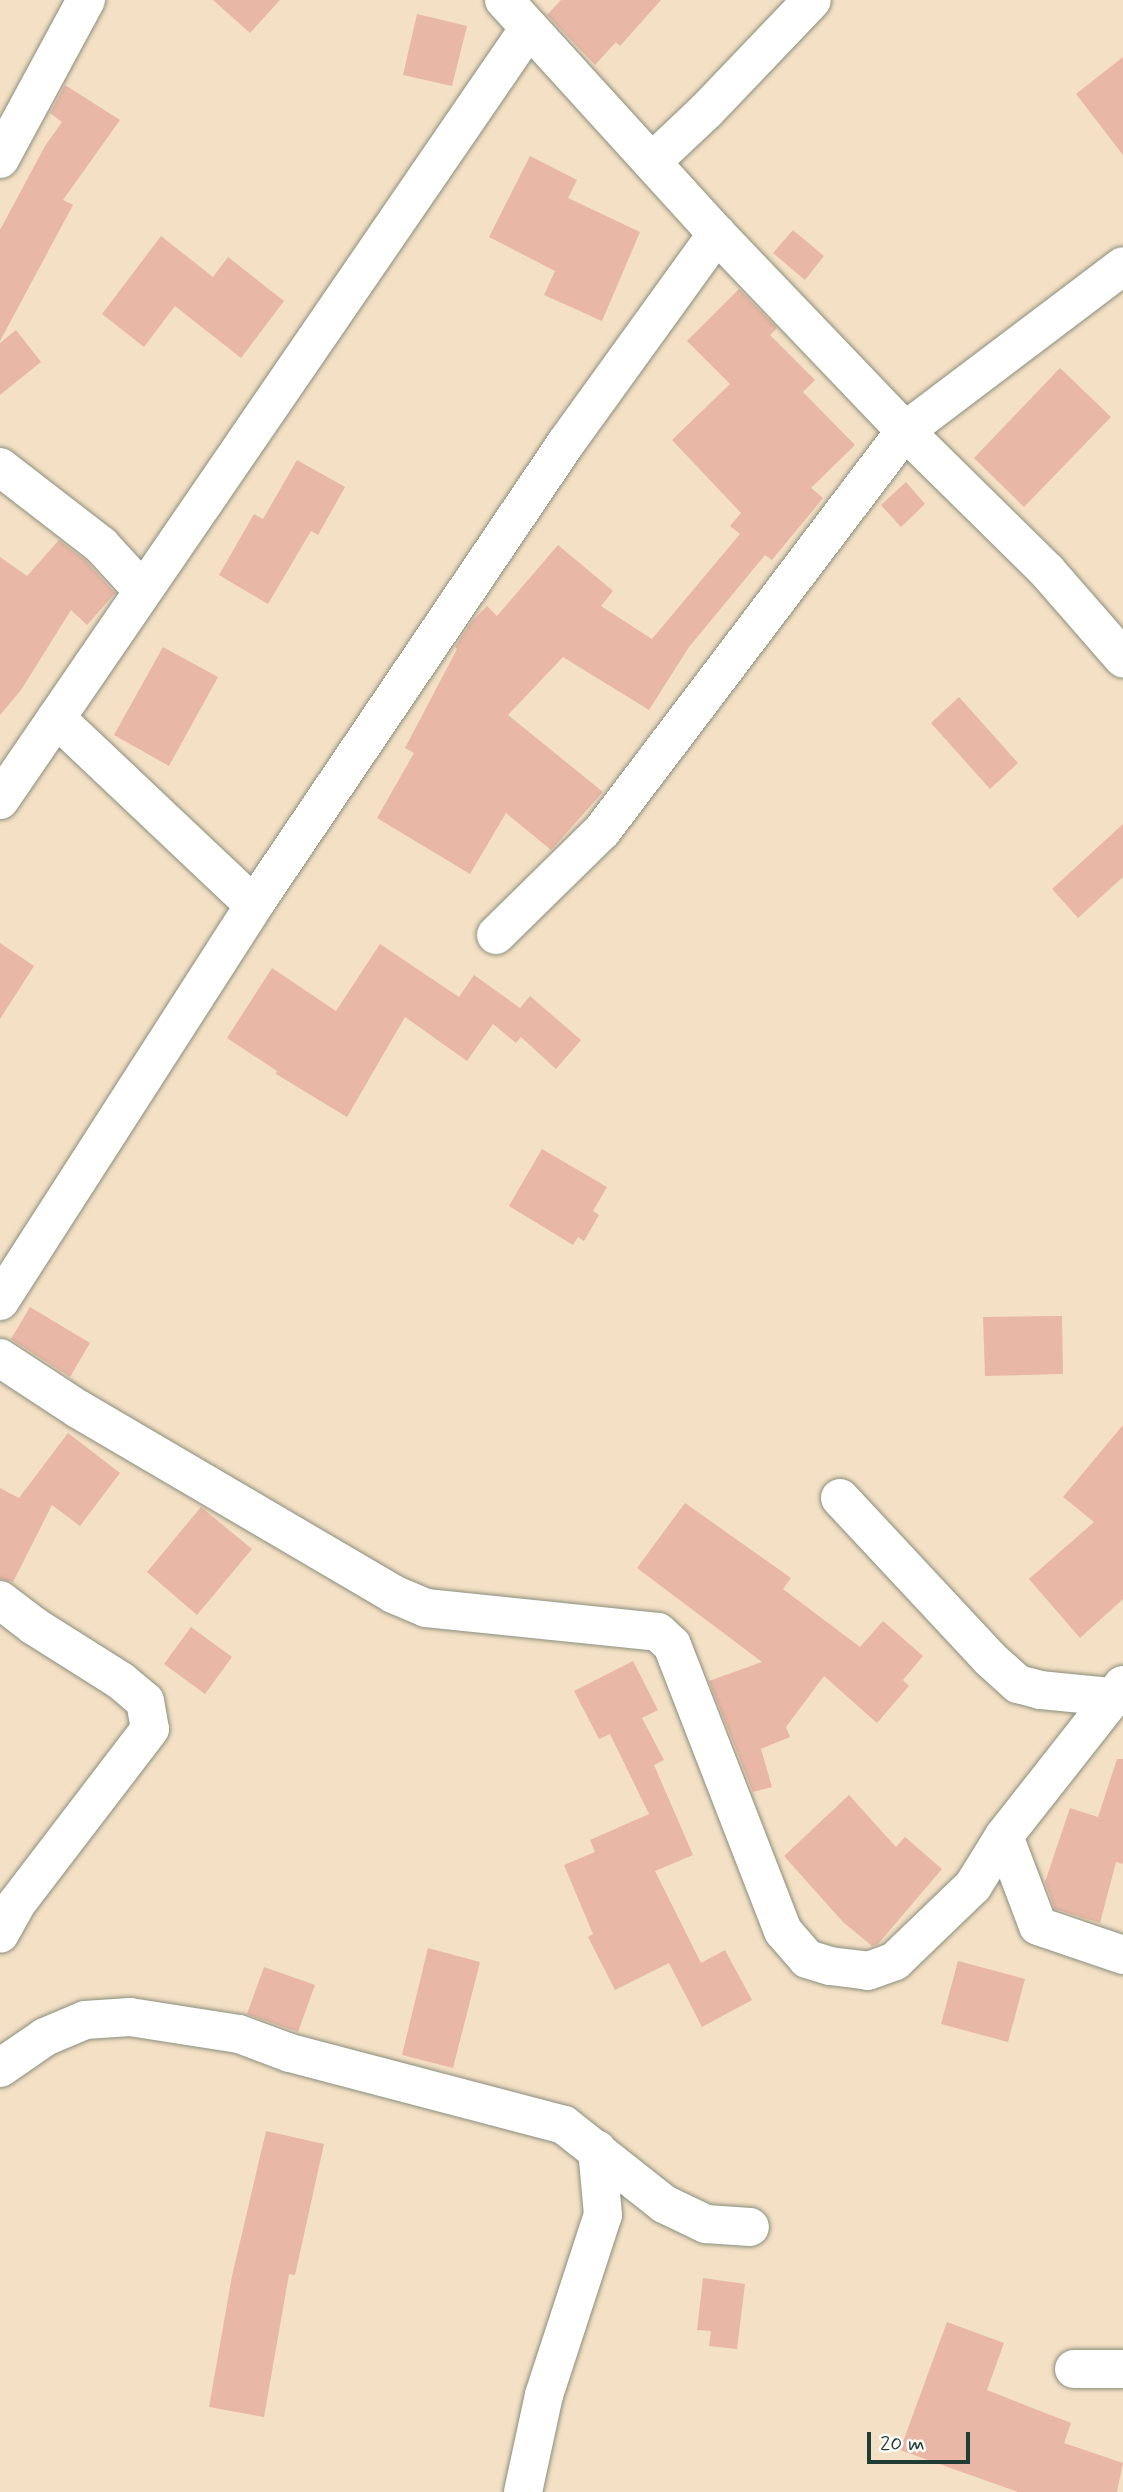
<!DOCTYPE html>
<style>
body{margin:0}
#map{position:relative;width:1123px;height:2492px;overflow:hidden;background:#f4e0c5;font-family:Mynerve,sans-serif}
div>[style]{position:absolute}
.building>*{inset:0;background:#e8b7a6}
.roads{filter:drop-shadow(0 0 2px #8a8e7c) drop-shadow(0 0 2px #8a8e7c)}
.minor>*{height:38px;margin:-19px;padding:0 19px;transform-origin:19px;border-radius:19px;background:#fff}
span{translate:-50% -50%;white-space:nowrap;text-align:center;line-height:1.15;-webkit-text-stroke:7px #fdfcf7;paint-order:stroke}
.scale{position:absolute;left:867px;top:2432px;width:103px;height:32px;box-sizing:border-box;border:4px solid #1f3d34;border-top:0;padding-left:9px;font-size:21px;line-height:24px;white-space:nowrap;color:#1f3d34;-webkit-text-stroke:5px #fdfcf7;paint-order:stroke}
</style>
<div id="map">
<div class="building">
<i style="clip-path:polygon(213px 0,280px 0,250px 33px)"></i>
<i style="clip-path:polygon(561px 0,661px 0,620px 46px,616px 42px,595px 65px,547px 15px)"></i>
<i style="clip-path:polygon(417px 14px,467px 26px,452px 86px,403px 75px)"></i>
<i style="clip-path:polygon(1123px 57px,1123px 155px,1076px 94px)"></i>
<i style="clip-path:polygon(65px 85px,120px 120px,63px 200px,73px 205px,0 341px,0 230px,45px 146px,62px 122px,50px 113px)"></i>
<i style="clip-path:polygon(530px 156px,577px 180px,568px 198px,640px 232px,602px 321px,544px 295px,555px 271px,489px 237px)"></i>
<i style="clip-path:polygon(793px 230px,824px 256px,805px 280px,773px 253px)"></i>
<i style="clip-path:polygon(161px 236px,213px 277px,228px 257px,284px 301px,241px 358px,175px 306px,144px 347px,102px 314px)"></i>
<i style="clip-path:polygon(739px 289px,777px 328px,770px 335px,815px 380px,803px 392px,855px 445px,811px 488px,823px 498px,772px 560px,765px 555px,689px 647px,649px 710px,563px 657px,508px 715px,603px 792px,551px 850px,506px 813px,470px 874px,377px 818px,414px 753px,405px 748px,457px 649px,455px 647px,472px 621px,487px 606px,497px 616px,558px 545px,613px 591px,601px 606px,652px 639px,740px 534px,730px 526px,741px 513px,672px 440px,730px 384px,687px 341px)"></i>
<i style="clip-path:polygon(16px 330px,41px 362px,0 395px,0 343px)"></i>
<i style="clip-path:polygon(1060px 368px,1111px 417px,1024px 507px,974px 458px)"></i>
<i style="clip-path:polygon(297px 460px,345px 487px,318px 535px,311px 531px,268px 604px,219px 575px,254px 514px,263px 519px)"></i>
<i style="clip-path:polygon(906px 482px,925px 504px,901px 527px,881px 505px)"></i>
<i style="clip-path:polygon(59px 540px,86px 561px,115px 593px,87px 625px,71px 610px,21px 690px,0 715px,0 557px,27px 576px)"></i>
<i style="clip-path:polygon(163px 647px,218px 677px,169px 766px,114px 735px)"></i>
<i style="clip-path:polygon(959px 697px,1018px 763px,990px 789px,931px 723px)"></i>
<i style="clip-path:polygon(1123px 824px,1123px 877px,1078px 918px,1052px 889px)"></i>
<i style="clip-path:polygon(0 943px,34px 966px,0 1019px)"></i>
<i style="clip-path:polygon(380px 944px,459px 997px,474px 975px,520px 1008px,530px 996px,581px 1040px,556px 1069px,521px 1037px,516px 1043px,493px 1024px,467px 1061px,405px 1017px,347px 1117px,276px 1074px,277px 1071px,227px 1038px,272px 968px,336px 1011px)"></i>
<i style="clip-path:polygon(542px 1149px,607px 1187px,593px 1211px,599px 1215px,584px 1241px,578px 1237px,573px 1245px,509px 1206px)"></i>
<i style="clip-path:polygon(30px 1307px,90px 1343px,70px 1377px,11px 1339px)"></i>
<i style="clip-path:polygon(1062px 1316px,1063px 1374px,985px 1376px,983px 1317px)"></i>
<i style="clip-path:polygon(1123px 1425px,1123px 1599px,1080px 1638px,1029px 1579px,1094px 1522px,1063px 1497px)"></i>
<i style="clip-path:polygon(68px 1433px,120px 1473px,80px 1526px,52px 1505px,13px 1582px,0 1579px,0 1488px,19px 1498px)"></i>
<i style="clip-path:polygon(685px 1503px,791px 1578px,783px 1589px,860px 1647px,883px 1621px,923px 1656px,903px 1680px,909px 1686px,877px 1723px,824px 1676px,786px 1727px,790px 1737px,761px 1749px,772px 1787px,753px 1792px,709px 1681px,762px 1662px,637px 1568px)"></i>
<i style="clip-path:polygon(201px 1507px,252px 1549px,197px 1615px,147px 1572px)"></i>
<i style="clip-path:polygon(191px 1627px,232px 1657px,205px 1694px,164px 1664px)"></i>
<i style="clip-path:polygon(633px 1661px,658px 1710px,642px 1718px,664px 1760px,654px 1765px,693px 1855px,655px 1871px,701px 1963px,725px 1950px,752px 2000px,702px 2027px,669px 1963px,615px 1990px,588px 1937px,593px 1934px,564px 1865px,595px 1852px,590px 1840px,649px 1814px,610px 1734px,599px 1739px,574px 1691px)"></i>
<i style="clip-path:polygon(1117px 1759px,1123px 1759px,1123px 1864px,1116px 1862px,1100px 1923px,1055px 1909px,1045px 1882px,1070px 1808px,1098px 1817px)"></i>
<i style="clip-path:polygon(849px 1795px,896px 1847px,905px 1837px,942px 1869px,878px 1944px,872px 1946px,843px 1922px,784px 1856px)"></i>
<i style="clip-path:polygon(428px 1948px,480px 1962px,453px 2068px,402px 2055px)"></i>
<i style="clip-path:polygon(958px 1961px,1025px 1979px,1008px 2042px,941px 2024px)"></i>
<i style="clip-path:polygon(264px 1967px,315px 1985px,298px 2032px,247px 2014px)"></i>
<i style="clip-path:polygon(266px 2131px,324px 2144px,295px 2275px,289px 2274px,264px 2417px,209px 2407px,232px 2276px)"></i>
<i style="clip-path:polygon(703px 2278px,745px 2284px,737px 2349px,709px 2346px,711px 2331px,697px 2330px)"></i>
<i style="clip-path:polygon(947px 2322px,1004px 2343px,987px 2390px,1071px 2423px,1064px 2443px,1123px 2463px,1117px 2492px,1018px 2492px,900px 2450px)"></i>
</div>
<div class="roads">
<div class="minor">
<i style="left:504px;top:0;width:316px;rotate:47.7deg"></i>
<i style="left:717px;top:234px;width:272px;rotate:46.3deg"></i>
<i style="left:905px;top:431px;width:199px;rotate:44.6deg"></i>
<i style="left:1047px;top:571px;width:116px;rotate:48.9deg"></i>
<i style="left:0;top:159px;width:181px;rotate:-61.6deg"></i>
<i style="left:652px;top:162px;width:74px;rotate:-43.4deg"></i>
<i style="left:706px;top:111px;width:153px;rotate:-46.3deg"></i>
<i style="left:0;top:467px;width:128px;rotate:37.7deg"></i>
<i style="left:101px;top:545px;width:62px;rotate:47.6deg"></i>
<i style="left:56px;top:718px;width:272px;rotate:43.4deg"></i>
<i style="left:0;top:800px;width:936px;rotate:-55.58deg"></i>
<i style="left:496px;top:935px;width:148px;rotate:-44.5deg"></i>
<i style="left:602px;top:831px;width:502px;rotate:-52.86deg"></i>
<i style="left:905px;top:431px;width:273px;rotate:-37.1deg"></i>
<i style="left:0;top:1301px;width:470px;rotate:-57.3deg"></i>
<i style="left:254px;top:905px;width:557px;rotate:-55.97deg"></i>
<i style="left:566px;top:443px;width:258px;rotate:-54.2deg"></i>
<i style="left:0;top:1358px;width:93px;rotate:33.2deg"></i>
<i style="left:78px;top:1409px;width:365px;rotate:30.4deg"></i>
<i style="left:393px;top:1594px;width:36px;rotate:23deg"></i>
<i style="left:426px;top:1608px;width:233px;rotate:5.9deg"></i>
<i style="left:658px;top:1632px;width:19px;rotate:43deg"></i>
<i style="left:672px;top:1645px;width:307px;rotate:68.8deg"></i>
<i style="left:783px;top:1931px;width:37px;rotate:49deg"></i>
<i style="left:807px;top:1959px;width:24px;rotate:17deg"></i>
<i style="left:830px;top:1966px;width:38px;rotate:7deg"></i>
<i style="left:868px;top:1971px;width:29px;rotate:-20deg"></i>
<i style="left:895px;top:1961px;width:108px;rotate:-43.9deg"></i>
<i style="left:973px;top:1886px;width:59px;rotate:-58.2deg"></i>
<i style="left:1004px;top:1836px;width:192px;rotate:-51.8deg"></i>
<i style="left:840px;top:1498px;width:220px;rotate:47deg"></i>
<i style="left:990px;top:1659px;width:38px;rotate:42deg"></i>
<i style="left:1018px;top:1684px;width:23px;rotate:15deg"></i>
<i style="left:1040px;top:1690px;width:72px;rotate:5.6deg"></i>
<i style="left:0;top:1600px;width:43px;rotate:37.4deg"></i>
<i style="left:34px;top:1626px;width:103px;rotate:32.3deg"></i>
<i style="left:121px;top:1681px;width:31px;rotate:40deg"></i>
<i style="left:145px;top:1701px;width:28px;rotate:80deg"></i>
<i style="left:150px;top:1729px;width:219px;rotate:127.4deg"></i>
<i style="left:17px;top:1903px;width:35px;rotate:119deg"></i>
<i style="left:1004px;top:1836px;width:96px;rotate:69.3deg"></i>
<i style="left:1038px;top:1926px;width:90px;rotate:18.8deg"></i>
<i style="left:0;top:2068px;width:55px;rotate:-34.6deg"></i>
<i style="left:45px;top:2037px;width:43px;rotate:-23deg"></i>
<i style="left:85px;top:2020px;width:45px;rotate:-3.8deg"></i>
<i style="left:130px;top:2017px;width:110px;rotate:8.9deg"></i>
<i style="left:239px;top:2034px;width:54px;rotate:20.4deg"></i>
<i style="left:290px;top:2053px;width:283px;rotate:14.7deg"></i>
<i style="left:564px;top:2125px;width:127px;rotate:38.3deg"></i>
<i style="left:664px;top:2204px;width:47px;rotate:25.5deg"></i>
<i style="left:706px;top:2224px;width:44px;rotate:3.9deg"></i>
<i style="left:1074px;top:2369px;width:49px"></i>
<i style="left:523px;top:2492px;width:99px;rotate:-77.8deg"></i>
<i style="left:544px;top:2395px;width:189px;rotate:-71.9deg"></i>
<i style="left:603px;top:2215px;width:66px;rotate:-95.2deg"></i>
</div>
</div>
<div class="scale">20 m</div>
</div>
